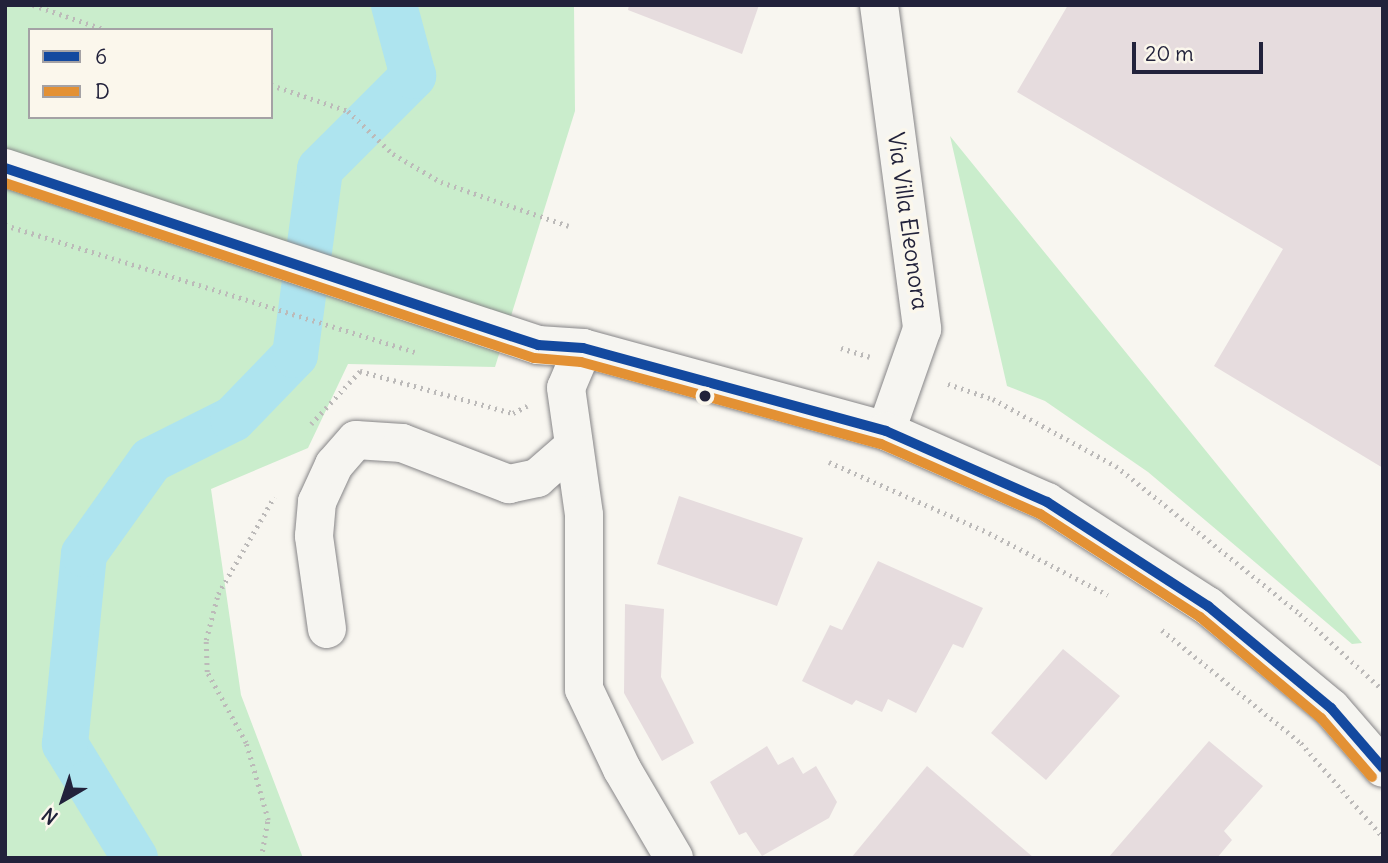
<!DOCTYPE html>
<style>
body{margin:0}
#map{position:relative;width:1388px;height:863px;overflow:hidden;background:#f8f6f0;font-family:Delius,sans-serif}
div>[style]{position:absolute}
.green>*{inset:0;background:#caedcc}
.canal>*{height:46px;margin:-23px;padding:0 23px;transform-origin:23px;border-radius:23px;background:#aee4ef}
.building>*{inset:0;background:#e6dcde}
.path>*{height:4.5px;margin-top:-2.25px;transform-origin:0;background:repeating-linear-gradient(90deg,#bcbab9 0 2px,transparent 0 7px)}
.roads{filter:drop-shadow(0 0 2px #878688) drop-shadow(0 0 2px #878688)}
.minor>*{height:38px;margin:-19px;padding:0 19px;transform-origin:19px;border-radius:19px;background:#f6f5f1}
.bus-1>*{height:10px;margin:-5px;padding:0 5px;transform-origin:5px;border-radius:5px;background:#13499f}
.bus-2>*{height:10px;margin:-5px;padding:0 5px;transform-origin:5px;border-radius:5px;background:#e39134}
.dots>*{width:19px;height:19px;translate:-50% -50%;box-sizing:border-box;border:4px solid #fbf7ec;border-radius:50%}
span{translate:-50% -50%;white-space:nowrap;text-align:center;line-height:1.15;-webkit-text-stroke:7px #fbf7ec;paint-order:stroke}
.street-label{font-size:23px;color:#22223b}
.frame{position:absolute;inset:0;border:7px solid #22223b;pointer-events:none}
.legend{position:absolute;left:28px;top:28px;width:245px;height:91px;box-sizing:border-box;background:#fbf7ec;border:2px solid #a4a2a5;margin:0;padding:9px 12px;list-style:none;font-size:21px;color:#22223b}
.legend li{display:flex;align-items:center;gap:14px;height:35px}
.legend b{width:35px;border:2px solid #a4a2a5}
.north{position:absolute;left:28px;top:765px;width:70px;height:70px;-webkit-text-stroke:5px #fbf7ec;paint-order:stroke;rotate:219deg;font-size:19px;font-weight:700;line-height:28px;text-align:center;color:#22223b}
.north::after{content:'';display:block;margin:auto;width:24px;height:32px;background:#22223b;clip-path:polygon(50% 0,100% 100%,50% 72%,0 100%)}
.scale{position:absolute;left:1132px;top:42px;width:131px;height:32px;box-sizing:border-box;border:4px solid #22223b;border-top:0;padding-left:9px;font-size:21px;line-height:24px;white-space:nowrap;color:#22223b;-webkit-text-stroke:5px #fbf7ec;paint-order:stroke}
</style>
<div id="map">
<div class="green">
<i style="clip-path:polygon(evenodd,5px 5px,574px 5px,575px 111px,495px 367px,348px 364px,308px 448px,211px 489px,241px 695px,303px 858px,5px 858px,5px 5px,30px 30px,271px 30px,271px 117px,30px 117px,30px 30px)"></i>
<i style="clip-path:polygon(950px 136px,1362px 643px,1352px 644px,1148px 472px,1045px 401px,1007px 386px)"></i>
</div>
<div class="canal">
<i style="left:135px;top:858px;width:134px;rotate:-121.6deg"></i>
<i style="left:65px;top:744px;width:191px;rotate:-84.3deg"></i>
<i style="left:84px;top:554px;width:115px;rotate:-54.5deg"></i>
<i style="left:151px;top:460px;width:92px;rotate:-26.6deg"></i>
<i style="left:233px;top:419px;width:89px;rotate:-45.9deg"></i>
<i style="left:295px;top:355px;width:188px;rotate:-82.3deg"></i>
<i style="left:320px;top:169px;width:132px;rotate:-45deg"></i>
<i style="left:413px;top:76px;width:73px;rotate:-105deg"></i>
</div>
<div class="building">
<i style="clip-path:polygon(629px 5px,759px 5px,742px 54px,628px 10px)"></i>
<i style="clip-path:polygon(1068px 5px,1383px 5px,1383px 468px,1214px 366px,1283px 249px,1017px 92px)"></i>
<i style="clip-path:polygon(679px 496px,803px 538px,777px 606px,657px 564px)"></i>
<i style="clip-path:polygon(878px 561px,983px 608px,963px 648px,953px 644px,916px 713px,888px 699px,882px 712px,856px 700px,852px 705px,802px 681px,830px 625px,842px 630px)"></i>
<i style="clip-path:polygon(625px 604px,664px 609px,661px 677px,694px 743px,662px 761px,624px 693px)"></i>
<i style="clip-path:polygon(1063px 649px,1120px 696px,1046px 780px,991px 733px)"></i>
<i style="clip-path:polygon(1209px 741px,1263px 786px,1224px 831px,1232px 840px,1217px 858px,1108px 858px)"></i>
<i style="clip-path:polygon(767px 746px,778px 765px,793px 757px,803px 774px,816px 766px,837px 802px,829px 818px,762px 856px,746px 832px,739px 835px,710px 782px)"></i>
<i style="clip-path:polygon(927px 766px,1034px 858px,851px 858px)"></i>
</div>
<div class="path">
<i style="left:33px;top:5px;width:77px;rotate:18.9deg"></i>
<i style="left:271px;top:85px;width:81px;rotate:18.7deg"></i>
<i style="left:348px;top:111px;width:62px;rotate:43.7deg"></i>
<i style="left:393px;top:154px;width:56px;rotate:30.3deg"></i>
<i style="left:441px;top:182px;width:135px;rotate:19deg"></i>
<i style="left:5px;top:225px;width:429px;rotate:17.2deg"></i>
<i style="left:841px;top:348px;width:30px;rotate:17deg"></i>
<i style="left:948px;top:384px;width:47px;rotate:18.4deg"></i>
<i style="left:993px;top:399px;width:140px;rotate:28.6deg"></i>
<i style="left:1116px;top:466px;width:236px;rotate:38.8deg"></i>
<i style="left:1300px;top:614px;width:113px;rotate:42.5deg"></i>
<i style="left:311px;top:424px;width:72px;rotate:-47.2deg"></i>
<i style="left:360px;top:371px;width:159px;rotate:15.4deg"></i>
<i style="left:513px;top:413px;width:16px;rotate:-27deg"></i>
<i style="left:829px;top:462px;width:175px;rotate:23.9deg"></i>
<i style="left:989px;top:533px;width:134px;rotate:27.5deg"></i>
<i style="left:1162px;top:630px;width:179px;rotate:39.1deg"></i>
<i style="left:1301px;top:743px;width:125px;rotate:48.9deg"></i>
<i style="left:261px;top:858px;width:39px;rotate:-80deg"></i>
<i style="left:268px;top:820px;width:80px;rotate:-105.9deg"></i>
<i style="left:246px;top:743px;width:81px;rotate:-118.8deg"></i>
<i style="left:207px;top:672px;width:32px;rotate:-92deg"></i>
<i style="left:206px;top:640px;width:48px;rotate:-75.4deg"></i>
<i style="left:218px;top:594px;width:112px;rotate:-60deg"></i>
</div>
<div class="roads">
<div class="minor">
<i style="left:879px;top:5px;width:327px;rotate:82.4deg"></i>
<i style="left:922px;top:329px;width:108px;rotate:109.4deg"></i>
<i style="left:5px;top:168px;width:562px;rotate:18.37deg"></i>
<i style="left:538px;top:345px;width:45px;rotate:3.8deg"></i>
<i style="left:583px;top:348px;width:314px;rotate:15.3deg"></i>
<i style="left:886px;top:431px;width:176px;rotate:23.8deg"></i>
<i style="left:1047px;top:502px;width:192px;rotate:32.9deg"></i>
<i style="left:1208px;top:606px;width:160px;rotate:39.7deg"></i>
<i style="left:1331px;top:708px;width:79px;rotate:49.1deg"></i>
<i style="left:583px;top:348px;width:43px;rotate:113deg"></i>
<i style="left:566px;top:388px;width:128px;rotate:81.9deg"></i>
<i style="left:584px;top:515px;width:174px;rotate:90deg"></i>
<i style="left:584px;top:689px;width:89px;rotate:64.6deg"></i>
<i style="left:622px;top:769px;width:103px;rotate:59.7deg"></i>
<i style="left:327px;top:629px;width:94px;rotate:-98deg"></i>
<i style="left:314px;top:536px;width:34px;rotate:-85deg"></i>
<i style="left:317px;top:502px;width:41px;rotate:-65.3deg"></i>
<i style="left:334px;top:465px;width:33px;rotate:-49deg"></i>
<i style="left:356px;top:440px;width:46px;rotate:3.7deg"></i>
<i style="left:402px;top:443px;width:115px;rotate:21deg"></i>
<i style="left:509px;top:484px;width:29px;rotate:-12deg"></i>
<i style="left:537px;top:478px;width:49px;rotate:-40.9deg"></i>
</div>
</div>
<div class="bus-1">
<i style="left:5px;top:168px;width:562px;rotate:18.37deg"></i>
<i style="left:538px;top:345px;width:45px;rotate:3.8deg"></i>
<i style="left:583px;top:348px;width:314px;rotate:15.3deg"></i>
<i style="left:886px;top:431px;width:176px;rotate:23.8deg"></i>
<i style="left:1047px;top:502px;width:192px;rotate:32.9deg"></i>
<i style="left:1208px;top:606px;width:160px;rotate:39.7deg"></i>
<i style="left:1331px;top:708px;width:79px;rotate:49.1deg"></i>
</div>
<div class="bus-2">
<i style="left:5px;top:183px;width:557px;rotate:18.3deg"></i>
<i style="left:534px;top:358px;width:47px;rotate:4.9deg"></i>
<i style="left:581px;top:362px;width:311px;rotate:15.3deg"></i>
<i style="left:881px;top:444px;width:174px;rotate:23.8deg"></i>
<i style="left:1040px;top:514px;width:190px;rotate:32.8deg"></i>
<i style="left:1200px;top:617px;width:158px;rotate:39.9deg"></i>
<i style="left:1321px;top:718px;width:78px;rotate:49.2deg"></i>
</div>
<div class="dots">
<i style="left:705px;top:396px;background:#22223b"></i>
</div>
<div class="street-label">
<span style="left:908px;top:221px;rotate:82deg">Via Villa Eleonora</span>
</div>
<div class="frame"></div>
<ul class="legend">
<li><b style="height:9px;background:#13499f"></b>6</li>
<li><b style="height:9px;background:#e39134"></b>D</li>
</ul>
<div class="north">N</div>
<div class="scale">20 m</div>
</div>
